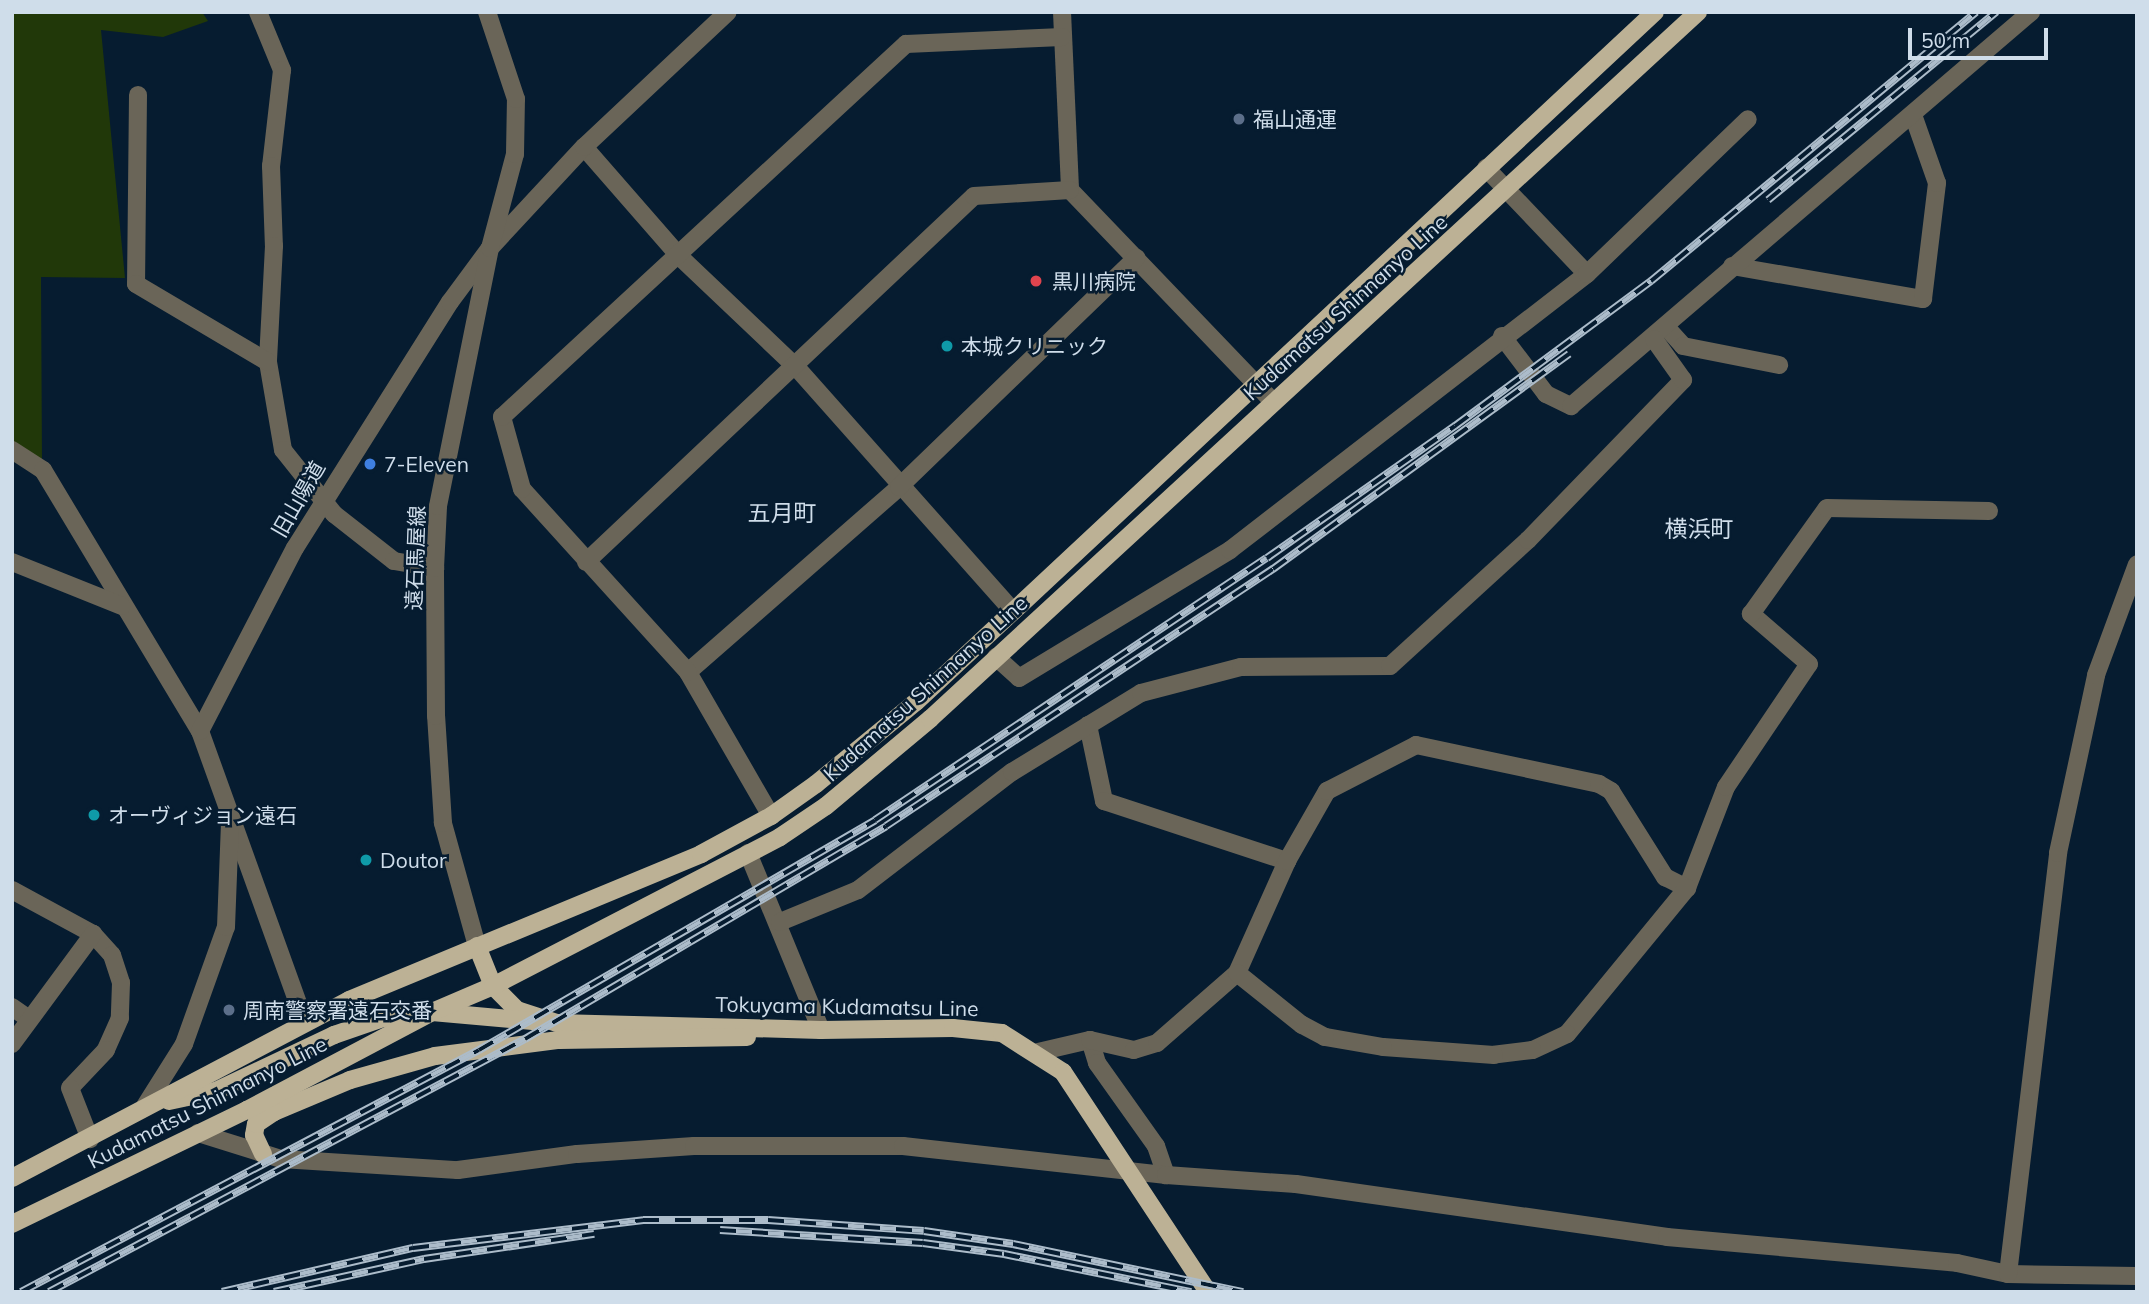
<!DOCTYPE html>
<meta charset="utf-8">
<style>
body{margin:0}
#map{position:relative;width:2149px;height:1304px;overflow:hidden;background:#061c30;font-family:Mulish,"Noto Sans JP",sans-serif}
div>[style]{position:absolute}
.green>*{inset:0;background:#213809}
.minor>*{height:18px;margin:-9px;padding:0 9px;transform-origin:9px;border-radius:9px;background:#6a6558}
.major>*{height:18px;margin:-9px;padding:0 9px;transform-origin:9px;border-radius:9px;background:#bcb195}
.rail>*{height:8px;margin-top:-4px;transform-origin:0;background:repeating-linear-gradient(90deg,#061c30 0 16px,#acbcca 0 32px);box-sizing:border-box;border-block:2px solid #acbcca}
.dots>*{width:19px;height:19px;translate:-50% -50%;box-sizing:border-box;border:4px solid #061c30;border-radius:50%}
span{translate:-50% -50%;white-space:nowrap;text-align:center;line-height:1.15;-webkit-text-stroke:5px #061c30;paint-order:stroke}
.poi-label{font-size:21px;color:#cfddea}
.left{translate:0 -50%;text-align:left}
.street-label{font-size:21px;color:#cfddea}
.neighbourhood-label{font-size:23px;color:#cfddea}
.frame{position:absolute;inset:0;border:14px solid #cfddea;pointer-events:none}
.scale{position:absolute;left:1908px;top:28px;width:140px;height:32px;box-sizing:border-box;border:4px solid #cfddea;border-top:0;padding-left:9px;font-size:21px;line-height:24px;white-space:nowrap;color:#cfddea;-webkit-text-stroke:5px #061c30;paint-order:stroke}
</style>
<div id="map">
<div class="green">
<i style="clip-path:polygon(12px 12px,202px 12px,208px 21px,163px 37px,101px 30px,125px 278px,41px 277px,42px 463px,12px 444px)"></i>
</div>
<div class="minor">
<i style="left:258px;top:12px;width:63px;rotate:67.5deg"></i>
<i style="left:282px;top:70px;width:97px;rotate:96.5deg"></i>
<i style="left:271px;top:166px;width:80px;rotate:87.9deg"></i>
<i style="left:274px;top:246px;width:116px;rotate:93deg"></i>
<i style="left:268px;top:362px;width:89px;rotate:80.3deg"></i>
<i style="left:283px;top:450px;width:82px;rotate:51.4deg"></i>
<i style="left:334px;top:514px;width:76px;rotate:38.1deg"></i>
<i style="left:394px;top:561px;width:42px;rotate:9.7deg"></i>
<i style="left:1062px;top:12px;width:178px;rotate:87.4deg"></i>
<i style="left:1070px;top:190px;width:294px;rotate:46.2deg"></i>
<i style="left:138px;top:95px;width:189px;rotate:90.6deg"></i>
<i style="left:136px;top:284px;width:153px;rotate:30.6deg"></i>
<i style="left:584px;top:147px;width:145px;rotate:48.9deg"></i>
<i style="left:679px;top:256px;width:163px;rotate:43.5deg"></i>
<i style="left:797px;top:368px;width:324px;rotate:48.4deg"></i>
<i style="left:1486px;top:168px;width:146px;rotate:46.4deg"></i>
<i style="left:1732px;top:266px;width:194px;rotate:9.8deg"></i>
<i style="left:1923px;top:299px;width:117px;rotate:-83.1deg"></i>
<i style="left:1937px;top:183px;width:72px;rotate:-109.4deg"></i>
<i style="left:1667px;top:328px;width:24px;rotate:48deg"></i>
<i style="left:1683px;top:346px;width:98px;rotate:11.2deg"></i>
<i style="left:1502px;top:336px;width:73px;rotate:52.8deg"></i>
<i style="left:1546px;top:394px;width:28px;rotate:26deg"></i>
<i style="left:1571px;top:406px;width:606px;rotate:-40.58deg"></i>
<i style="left:12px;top:450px;width:37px;rotate:33deg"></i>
<i style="left:43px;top:470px;width:305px;rotate:59deg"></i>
<i style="left:200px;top:731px;width:310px;rotate:70.2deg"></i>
<i style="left:12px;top:562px;width:118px;rotate:21.8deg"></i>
<i style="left:586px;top:562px;width:533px;rotate:-43.33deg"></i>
<i style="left:974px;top:196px;width:96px;rotate:-3.6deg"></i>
<i style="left:996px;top:657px;width:31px;rotate:42deg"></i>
<i style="left:1019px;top:678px;width:247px;rotate:-31.2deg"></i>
<i style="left:1230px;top:550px;width:451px;rotate:-37.7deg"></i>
<i style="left:1587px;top:274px;width:223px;rotate:-43.9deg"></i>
<i style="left:688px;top:672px;width:281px;rotate:-41.2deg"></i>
<i style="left:899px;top:487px;width:330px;rotate:-44deg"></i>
<i style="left:1088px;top:725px;width:78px;rotate:78.1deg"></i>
<i style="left:1104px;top:801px;width:193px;rotate:18.2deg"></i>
<i style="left:200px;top:731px;width:206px;rotate:-62.6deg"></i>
<i style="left:295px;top:548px;width:291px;rotate:-57.8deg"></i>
<i style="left:450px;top:302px;width:67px;rotate:-53.5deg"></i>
<i style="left:490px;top:248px;width:138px;rotate:-47.1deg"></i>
<i style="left:584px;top:147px;width:197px;rotate:-43.2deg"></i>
<i style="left:771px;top:816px;width:166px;rotate:-120deg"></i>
<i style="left:688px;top:672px;width:247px;rotate:-132.2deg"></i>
<i style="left:522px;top:489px;width:75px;rotate:-105.5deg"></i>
<i style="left:502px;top:417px;width:550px;rotate:-42.72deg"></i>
<i style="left:906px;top:44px;width:156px;rotate:-2.6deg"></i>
<i style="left:748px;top:853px;width:191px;rotate:67.6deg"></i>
<i style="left:1687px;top:888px;width:108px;rotate:-68.9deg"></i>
<i style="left:1726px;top:787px;width:148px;rotate:-56deg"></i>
<i style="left:1809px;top:664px;width:77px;rotate:-139.2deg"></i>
<i style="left:1751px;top:614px;width:130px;rotate:-54.4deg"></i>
<i style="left:1827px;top:508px;width:162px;rotate:1.1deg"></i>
<i style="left:12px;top:890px;width:92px;rotate:28.5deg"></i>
<i style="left:93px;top:934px;width:28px;rotate:48deg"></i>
<i style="left:112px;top:955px;width:29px;rotate:72deg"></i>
<i style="left:121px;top:983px;width:35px;rotate:92deg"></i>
<i style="left:120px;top:1018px;width:35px;rotate:114deg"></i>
<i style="left:106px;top:1050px;width:52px;rotate:133.5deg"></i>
<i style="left:70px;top:1088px;width:55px;rotate:68.6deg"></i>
<i style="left:780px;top:922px;width:84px;rotate:-22.3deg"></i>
<i style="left:858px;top:890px;width:194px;rotate:-37.5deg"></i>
<i style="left:1012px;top:772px;width:151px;rotate:-31.5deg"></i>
<i style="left:1141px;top:693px;width:103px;rotate:-14.6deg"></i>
<i style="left:1241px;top:667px;width:149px;rotate:-0.4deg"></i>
<i style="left:1390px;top:666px;width:187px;rotate:-42.4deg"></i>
<i style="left:1528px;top:540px;width:223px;rotate:-45.9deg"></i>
<i style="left:1683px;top:380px;width:50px;rotate:-125.3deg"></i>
<i style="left:477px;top:946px;width:128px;rotate:-105.5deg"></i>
<i style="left:443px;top:823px;width:107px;rotate:-93.7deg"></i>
<i style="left:436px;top:716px;width:148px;rotate:-90.4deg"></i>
<i style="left:435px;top:568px;width:62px;rotate:-87.2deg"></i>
<i style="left:438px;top:506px;width:263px;rotate:-78.6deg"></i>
<i style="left:490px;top:248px;width:97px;rotate:-75.1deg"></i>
<i style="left:515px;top:154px;width:55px;rotate:-89deg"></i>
<i style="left:516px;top:99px;width:92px;rotate:-108.4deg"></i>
<i style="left:12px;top:1007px;width:21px;rotate:35deg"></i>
<i style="left:1090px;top:1040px;width:24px;rotate:73deg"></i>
<i style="left:1097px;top:1063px;width:102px;rotate:54.6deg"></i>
<i style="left:1156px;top:1146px;width:31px;rotate:71deg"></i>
<i style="left:12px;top:1044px;width:137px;rotate:-53.6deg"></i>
<i style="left:1038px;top:1052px;width:53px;rotate:-13deg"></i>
<i style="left:1090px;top:1040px;width:45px;rotate:12.8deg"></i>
<i style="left:1134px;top:1050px;width:24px;rotate:-17deg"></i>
<i style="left:1157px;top:1043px;width:106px;rotate:-41.2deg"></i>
<i style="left:1237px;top:973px;width:123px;rotate:-65.9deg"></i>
<i style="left:1287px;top:861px;width:81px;rotate:-60.3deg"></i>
<i style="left:1327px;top:791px;width:100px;rotate:-27.3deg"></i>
<i style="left:1416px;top:745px;width:187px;rotate:12deg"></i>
<i style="left:1599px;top:784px;width:14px;rotate:30deg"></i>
<i style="left:1611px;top:791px;width:102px;rotate:57.9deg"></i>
<i style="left:1665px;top:877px;width:25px;rotate:27deg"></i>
<i style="left:1687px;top:888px;width:189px;rotate:129.4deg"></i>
<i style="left:1567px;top:1034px;width:38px;rotate:155deg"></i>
<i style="left:1532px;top:1050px;width:38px;rotate:173deg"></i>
<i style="left:1494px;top:1055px;width:111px;rotate:-175.9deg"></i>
<i style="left:1383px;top:1047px;width:59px;rotate:-170.2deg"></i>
<i style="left:1325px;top:1037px;width:26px;rotate:-152deg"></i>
<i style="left:1302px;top:1025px;width:83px;rotate:-141.3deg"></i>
<i style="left:145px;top:1106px;width:73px;rotate:-57.8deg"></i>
<i style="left:184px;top:1044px;width:124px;rotate:-70.3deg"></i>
<i style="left:226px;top:927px;width:103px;rotate:-87.8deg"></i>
<i style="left:198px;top:1133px;width:87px;rotate:17.4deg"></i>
<i style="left:281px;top:1159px;width:177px;rotate:3.6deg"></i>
<i style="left:458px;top:1170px;width:120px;rotate:-7.7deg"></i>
<i style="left:577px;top:1154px;width:117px;rotate:-3.9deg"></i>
<i style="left:694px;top:1146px;width:209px"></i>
<i style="left:903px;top:1146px;width:265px;rotate:6.3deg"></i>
<i style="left:1166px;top:1175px;width:130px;rotate:4deg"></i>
<i style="left:1296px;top:1184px;width:375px;rotate:8.1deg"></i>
<i style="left:1667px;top:1237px;width:291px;rotate:5.1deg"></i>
<i style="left:1957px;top:1263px;width:52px;rotate:12.2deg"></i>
<i style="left:2008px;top:1274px;width:129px;rotate:0.9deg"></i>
<i style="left:2008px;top:1274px;width:424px;rotate:-83.2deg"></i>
<i style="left:2058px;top:853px;width:182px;rotate:-77.9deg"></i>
<i style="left:2096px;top:675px;width:118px;rotate:-69.7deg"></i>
</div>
<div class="major">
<i style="left:477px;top:946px;width:43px;rotate:68.2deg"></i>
<i style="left:493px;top:986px;width:34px;rotate:45deg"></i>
<i style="left:517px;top:1010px;width:42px;rotate:18deg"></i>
<i style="left:557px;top:1023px;width:264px;rotate:1.5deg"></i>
<i style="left:821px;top:1030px;width:132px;rotate:-0.9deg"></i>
<i style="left:953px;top:1028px;width:49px;rotate:5.8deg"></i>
<i style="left:1002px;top:1033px;width:72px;rotate:32.6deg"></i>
<i style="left:1063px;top:1072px;width:263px;rotate:56.6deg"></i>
<i style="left:169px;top:1101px;width:48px;rotate:-12deg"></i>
<i style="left:216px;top:1091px;width:131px;rotate:-25.4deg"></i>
<i style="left:334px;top:1035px;width:52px;rotate:-19.1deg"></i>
<i style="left:383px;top:1018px;width:49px;rotate:-7deg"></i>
<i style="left:432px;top:1012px;width:101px;rotate:5.1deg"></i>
<i style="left:247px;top:1110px;width:27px;rotate:4deg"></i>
<i style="left:274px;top:1112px;width:82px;rotate:-22.8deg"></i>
<i style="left:350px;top:1080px;width:88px;rotate:-15.8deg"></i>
<i style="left:435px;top:1056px;width:125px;rotate:-7.4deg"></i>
<i style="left:559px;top:1040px;width:188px;rotate:-0.9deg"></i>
<i style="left:263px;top:1154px;width:21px;rotate:-115deg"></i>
<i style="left:254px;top:1135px;width:11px;rotate:-80deg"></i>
<i style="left:256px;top:1124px;width:22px;rotate:-34deg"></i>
<i style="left:12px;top:1178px;width:381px;rotate:-27.8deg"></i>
<i style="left:349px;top:1000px;width:381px;rotate:-22.5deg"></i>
<i style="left:701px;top:854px;width:80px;rotate:-28.5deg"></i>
<i style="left:771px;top:816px;width:55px;rotate:-35.4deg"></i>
<i style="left:816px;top:784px;width:129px;rotate:-39.4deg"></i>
<i style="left:916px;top:702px;width:1011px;rotate:-43.04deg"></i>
<i style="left:12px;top:1224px;width:261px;rotate:-25.9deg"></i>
<i style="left:247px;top:1110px;width:209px;rotate:-27.9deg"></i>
<i style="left:432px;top:1012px;width:66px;rotate:-23.1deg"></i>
<i style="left:493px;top:986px;width:323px;rotate:-27.4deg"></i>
<i style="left:780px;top:837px;width:55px;rotate:-34deg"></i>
<i style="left:826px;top:806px;width:136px;rotate:-39.9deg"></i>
<i style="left:930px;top:719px;width:1044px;rotate:-42.63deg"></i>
</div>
<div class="rail">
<i style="left:1768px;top:200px;width:296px;rotate:-39.5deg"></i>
<i style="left:720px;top:1230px;width:203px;rotate:3.7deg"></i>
<i style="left:923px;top:1243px;width:82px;rotate:7.7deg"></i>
<i style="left:1004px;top:1254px;width:191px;rotate:11.5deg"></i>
<i style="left:21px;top:1292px;width:518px;rotate:-27.85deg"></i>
<i style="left:479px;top:1050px;width:458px;rotate:-30.1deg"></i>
<i style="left:875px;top:820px;width:471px;rotate:-33.8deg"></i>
<i style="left:1267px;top:558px;width:230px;rotate:-35.1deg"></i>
<i style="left:1455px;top:426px;width:244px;rotate:-36.5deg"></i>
<i style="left:1651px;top:281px;width:422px;rotate:-39.6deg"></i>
<i style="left:49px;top:1292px;width:539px;rotate:-27.99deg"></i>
<i style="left:525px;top:1039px;width:419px;rotate:-30.5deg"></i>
<i style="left:886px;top:826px;width:465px;rotate:-33.6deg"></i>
<i style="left:1273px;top:569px;width:366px;rotate:-36deg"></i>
<i style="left:222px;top:1292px;width:196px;rotate:-13deg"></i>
<i style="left:413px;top:1248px;width:232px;rotate:-6.9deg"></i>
<i style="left:643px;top:1220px;width:125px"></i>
<i style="left:768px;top:1220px;width:156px;rotate:4deg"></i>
<i style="left:924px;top:1231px;width:90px;rotate:8.3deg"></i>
<i style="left:1013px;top:1244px;width:235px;rotate:11.8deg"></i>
<i style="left:274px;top:1292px;width:154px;rotate:-12.4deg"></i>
<i style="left:424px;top:1259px;width:172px;rotate:-8.4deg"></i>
</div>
<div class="dots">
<i style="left:1239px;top:119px;background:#5c6f8a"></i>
<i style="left:1036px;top:281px;background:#e0444e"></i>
<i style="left:947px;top:346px;background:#0f9aa8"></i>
<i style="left:370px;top:464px;background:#3f7fe0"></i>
<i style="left:94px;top:815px;background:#0f9aa8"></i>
<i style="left:366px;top:860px;background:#0f9aa8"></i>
<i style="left:229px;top:1010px;background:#5c6f8a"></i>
</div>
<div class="poi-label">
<span class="left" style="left:1253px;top:119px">福山通運</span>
<span class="left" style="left:1052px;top:281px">黒川病院</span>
<span class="left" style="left:961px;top:346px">本城クリニック</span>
<span class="left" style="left:384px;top:464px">7-Eleven</span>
<span class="left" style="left:108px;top:815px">オーヴィジョン遠石</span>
<span class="left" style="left:380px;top:860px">Doutor</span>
<span class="left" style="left:243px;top:1010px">周南警察署遠石交番</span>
</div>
<div class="street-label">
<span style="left:1345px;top:307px;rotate:-42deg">Kudamatsu Shinnanyo Line</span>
<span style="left:298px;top:499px;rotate:-60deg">旧山陽道</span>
<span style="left:415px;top:558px;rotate:-88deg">遠石馬屋線</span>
<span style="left:925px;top:688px;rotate:-42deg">Kudamatsu Shinnanyo Line</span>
<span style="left:847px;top:1006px;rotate:1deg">Tokuyama Kudamatsu Line</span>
<span style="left:207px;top:1102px;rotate:-27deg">Kudamatsu Shinnanyo Line</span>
</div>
<div class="neighbourhood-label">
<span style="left:782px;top:513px">五月町</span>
<span style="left:1699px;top:529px">横浜町</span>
</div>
<div class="frame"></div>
<div class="scale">50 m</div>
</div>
